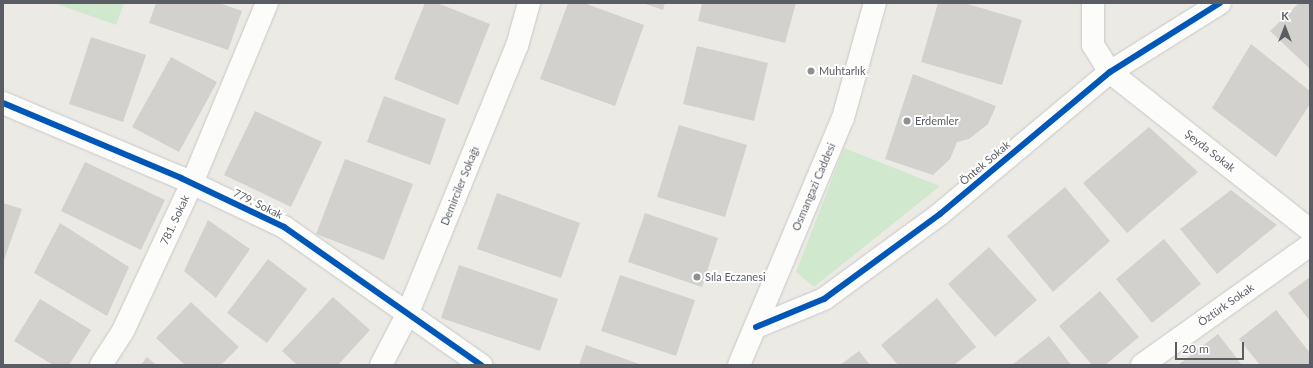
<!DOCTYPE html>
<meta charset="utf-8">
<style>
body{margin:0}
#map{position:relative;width:1313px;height:368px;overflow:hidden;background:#eceae4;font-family:Lato,sans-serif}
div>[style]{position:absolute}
.green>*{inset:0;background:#d0e9ce}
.building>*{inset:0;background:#d2d1cd}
.roads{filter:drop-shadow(0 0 1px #c8c8c7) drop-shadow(0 0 1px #c8c8c7)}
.minor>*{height:22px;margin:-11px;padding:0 11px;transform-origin:11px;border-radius:11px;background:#fcfcfb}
.secondary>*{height:22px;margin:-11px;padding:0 11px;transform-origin:11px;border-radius:11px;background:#fcfcfb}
.cycleway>*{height:6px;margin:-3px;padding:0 3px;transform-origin:3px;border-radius:3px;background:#0057b8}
.dots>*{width:11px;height:11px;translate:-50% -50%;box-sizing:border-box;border:2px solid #fff;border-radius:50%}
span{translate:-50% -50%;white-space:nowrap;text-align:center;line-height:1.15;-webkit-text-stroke:4px #fff;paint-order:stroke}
.poi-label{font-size:11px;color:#5a5e64}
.left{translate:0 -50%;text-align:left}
.street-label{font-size:11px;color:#5a5e64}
.frame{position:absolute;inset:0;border:4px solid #5a5e64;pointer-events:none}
.north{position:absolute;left:1265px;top:8px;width:40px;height:40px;-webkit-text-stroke:3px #fff;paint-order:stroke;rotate:0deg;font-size:11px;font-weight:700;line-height:16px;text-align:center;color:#5a5e64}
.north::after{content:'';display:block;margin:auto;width:14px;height:18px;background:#5a5e64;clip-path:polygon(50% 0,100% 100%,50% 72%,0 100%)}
.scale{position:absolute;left:1175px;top:342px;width:69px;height:18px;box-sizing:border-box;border:2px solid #5a5e64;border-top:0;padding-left:5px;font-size:12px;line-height:14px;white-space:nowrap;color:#5a5e64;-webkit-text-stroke:3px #fff;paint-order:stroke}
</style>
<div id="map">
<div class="green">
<i style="clip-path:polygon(54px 3px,124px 3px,116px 25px)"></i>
<i style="clip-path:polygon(844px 148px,940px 186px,814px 287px,796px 272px)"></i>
</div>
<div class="building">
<i style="clip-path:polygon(156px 3px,219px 3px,242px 11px,228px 50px,149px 23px)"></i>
<i style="clip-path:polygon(425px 3px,437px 3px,490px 24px,458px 105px,394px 79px)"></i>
<i style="clip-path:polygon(568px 3px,584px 3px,644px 25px,615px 106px,540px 79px)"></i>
<i style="clip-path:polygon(643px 3px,665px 3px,663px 10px)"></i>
<i style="clip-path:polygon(702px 3px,796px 3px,785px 43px,698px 21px)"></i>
<i style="clip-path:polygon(938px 3px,964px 3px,1022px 20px,1002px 85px,921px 62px)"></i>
<i style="clip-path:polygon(1299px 3px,1310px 3px,1310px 69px,1270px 31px)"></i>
<i style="clip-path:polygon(91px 37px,146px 55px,123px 122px,69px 104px)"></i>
<i style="clip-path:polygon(1251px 44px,1310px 91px,1310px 104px,1276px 157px,1212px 108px)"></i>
<i style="clip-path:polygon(697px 46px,768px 63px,754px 121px,683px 104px)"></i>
<i style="clip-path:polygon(171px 57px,217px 82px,179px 152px,132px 127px)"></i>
<i style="clip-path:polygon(913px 74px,996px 106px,988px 124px,969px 139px,957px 142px,950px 159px,933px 175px,885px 159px)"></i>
<i style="clip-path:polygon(384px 96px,446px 119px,430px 165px,367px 142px)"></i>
<i style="clip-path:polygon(255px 111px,322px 142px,291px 207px,224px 175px)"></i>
<i style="clip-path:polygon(679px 125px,747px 145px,725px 217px,657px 197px)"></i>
<i style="clip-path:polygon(1149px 127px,1198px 172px,1127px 233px,1083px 183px)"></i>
<i style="clip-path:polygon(345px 159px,413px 184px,384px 260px,316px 234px)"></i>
<i style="clip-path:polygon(85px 162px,165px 200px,141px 250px,61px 211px)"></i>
<i style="clip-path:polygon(1065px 187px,1110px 241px,1053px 292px,1007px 236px)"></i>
<i style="clip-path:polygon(1231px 190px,1277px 225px,1217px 274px,1180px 229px)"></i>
<i style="clip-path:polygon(497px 193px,580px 223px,561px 278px,477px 249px)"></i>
<i style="clip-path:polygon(3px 203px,22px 209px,3px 263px)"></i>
<i style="clip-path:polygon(645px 213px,718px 238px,702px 287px,628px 262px)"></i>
<i style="clip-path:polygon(208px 220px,250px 249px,216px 298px,184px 271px)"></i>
<i style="clip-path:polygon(60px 223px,129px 267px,107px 316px,34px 273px)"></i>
<i style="clip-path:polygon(1164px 239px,1201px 284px,1152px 323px,1116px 279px)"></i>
<i style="clip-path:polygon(989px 247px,1037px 300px,995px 337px,948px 284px)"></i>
<i style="clip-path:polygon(268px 259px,307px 289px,267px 343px,227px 313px)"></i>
<i style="clip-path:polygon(459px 265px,558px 299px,540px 351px,441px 318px)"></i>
<i style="clip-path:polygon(620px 275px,695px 300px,676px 356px,601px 331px)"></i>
<i style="clip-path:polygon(1310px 277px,1310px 321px,1288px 293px)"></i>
<i style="clip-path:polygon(1100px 291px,1139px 337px,1105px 365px,1092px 365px,1059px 326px)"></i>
<i style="clip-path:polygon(333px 297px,370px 330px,338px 365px,297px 365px,282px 351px)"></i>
<i style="clip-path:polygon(937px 298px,976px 347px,954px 365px,898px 365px,881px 345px)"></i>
<i style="clip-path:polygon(40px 299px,91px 330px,69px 365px,53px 365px,14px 341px)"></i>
<i style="clip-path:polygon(191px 302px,239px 347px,221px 365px,185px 365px,156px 338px)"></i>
<i style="clip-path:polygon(1276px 310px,1310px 353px,1310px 365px,1260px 365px,1239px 339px)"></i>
<i style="clip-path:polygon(1218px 334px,1242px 365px,1178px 365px)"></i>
<i style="clip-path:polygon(1049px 336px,1071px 365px,1012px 365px)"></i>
<i style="clip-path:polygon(586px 345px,642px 365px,579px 365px)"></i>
<i style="clip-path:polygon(859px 351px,870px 365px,840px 365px)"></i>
<i style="clip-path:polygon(147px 357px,156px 365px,141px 365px)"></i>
</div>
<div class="roads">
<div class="minor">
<i style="left:1093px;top:3px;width:42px;rotate:90deg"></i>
<i style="left:1093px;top:45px;width:32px;rotate:58deg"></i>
<i style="left:1110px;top:72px;width:255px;rotate:38.3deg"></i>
<i style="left:3px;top:103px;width:193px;rotate:22.8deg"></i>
<i style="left:181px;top:178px;width:114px;rotate:25.4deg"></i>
<i style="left:284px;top:227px;width:241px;rotate:35deg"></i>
<i style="left:756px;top:327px;width:74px;rotate:-22.4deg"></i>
<i style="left:824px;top:299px;width:144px;rotate:-36.2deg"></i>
<i style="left:940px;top:214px;width:222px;rotate:-39.9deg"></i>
<i style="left:1110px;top:72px;width:130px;rotate:-32.1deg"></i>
<i style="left:101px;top:365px;width:40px;rotate:-57.1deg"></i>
<i style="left:123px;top:331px;width:163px;rotate:-65deg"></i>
<i style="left:192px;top:183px;width:195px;rotate:-67.4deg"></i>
<i style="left:381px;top:365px;width:56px;rotate:-62.5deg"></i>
<i style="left:407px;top:315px;width:291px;rotate:-67.8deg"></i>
<i style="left:517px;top:46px;width:45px;rotate:-74.4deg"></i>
<i style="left:1142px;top:365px;width:206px;rotate:-35.5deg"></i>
</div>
<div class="secondary">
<i style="left:739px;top:365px;width:268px;rotate:-67.2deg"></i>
<i style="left:843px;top:118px;width:119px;rotate:-74.5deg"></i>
</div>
</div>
<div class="cycleway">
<i style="left:3px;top:103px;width:193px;rotate:22.8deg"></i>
<i style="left:181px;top:178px;width:114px;rotate:25.4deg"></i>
<i style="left:284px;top:227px;width:241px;rotate:35deg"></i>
<i style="left:756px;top:327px;width:74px;rotate:-22.4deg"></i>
<i style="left:824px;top:299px;width:144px;rotate:-36.2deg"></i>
<i style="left:940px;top:214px;width:222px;rotate:-39.9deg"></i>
<i style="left:1110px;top:72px;width:130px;rotate:-32.1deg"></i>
</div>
<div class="dots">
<i style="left:811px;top:71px;background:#8d8f91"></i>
<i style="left:907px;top:121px;background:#8d8f91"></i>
<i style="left:697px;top:277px;background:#8d8f91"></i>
</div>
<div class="poi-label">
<span class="left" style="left:819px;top:71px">Muhtarlık</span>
<span class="left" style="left:915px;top:121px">Erdemler</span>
<span class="left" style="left:705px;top:277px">Sıla Eczanesi</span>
</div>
<div class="street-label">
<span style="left:1210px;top:151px;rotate:38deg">Şeyda Sokak</span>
<span style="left:985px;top:163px;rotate:-40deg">Öntek Sokak</span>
<span style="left:460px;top:186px;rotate:-68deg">Demirciler Sokağı</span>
<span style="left:814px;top:187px;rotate:-67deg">Osmangazi Caddesi</span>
<span style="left:258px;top:204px;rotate:26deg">779. Sokak</span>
<span style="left:175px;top:220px;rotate:-65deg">781. Sokak</span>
<span style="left:1226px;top:305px;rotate:-35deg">Öztürk Sokak</span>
</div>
<div class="frame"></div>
<div class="north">K</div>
<div class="scale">20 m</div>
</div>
